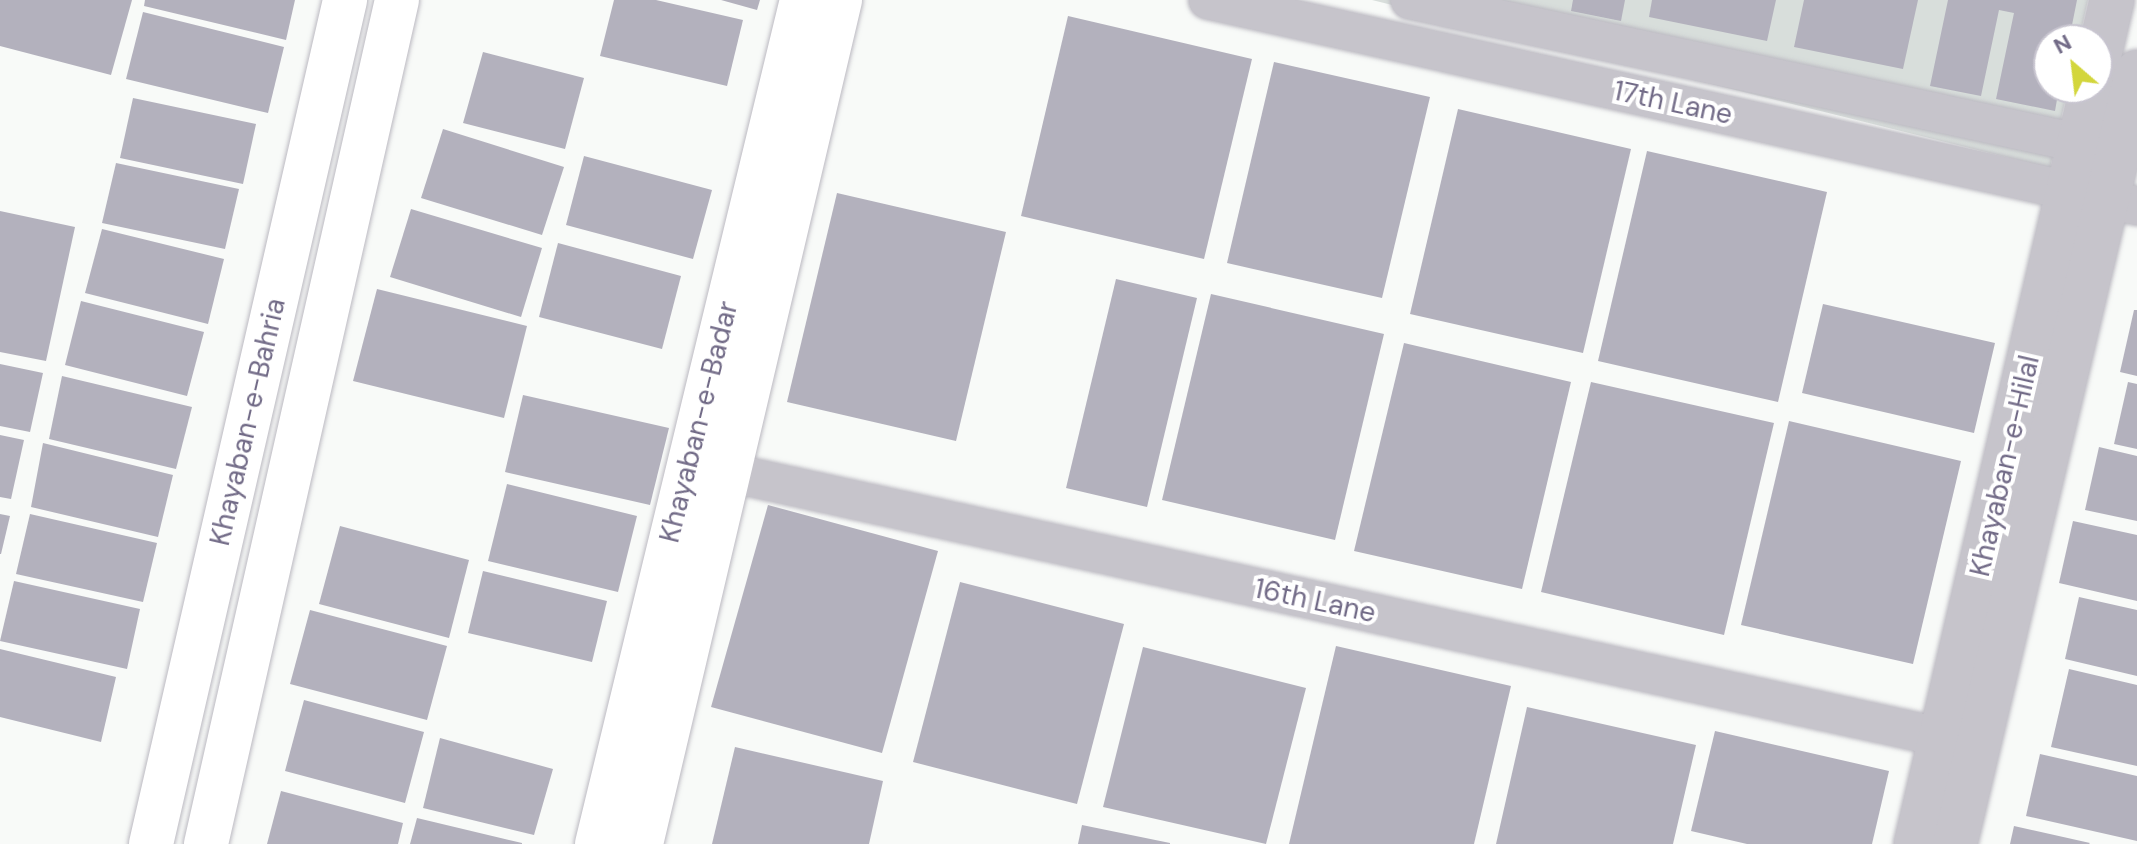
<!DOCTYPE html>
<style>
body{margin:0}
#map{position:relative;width:2137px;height:844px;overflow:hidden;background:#f8faf8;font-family:"DM Sans",sans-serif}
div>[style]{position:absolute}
.green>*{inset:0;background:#d8dedb}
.building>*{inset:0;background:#b3b1bd}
.roads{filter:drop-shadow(0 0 2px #bbb9c1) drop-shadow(0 0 2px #bbb9c1)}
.minor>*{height:38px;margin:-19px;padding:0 19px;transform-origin:19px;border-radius:19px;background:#c6c4cb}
.tertiary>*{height:44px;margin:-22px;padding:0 22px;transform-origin:22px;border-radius:22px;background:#c6c4cb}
.secondary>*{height:44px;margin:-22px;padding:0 22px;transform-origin:22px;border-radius:22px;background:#fff}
span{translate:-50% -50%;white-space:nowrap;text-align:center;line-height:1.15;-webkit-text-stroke:8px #fff;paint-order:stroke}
.street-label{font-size:28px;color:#726b87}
.north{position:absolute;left:2033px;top:24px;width:80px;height:80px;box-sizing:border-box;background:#fff;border:2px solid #c7c4cf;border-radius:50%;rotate:332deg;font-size:22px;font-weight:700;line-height:32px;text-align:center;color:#726b87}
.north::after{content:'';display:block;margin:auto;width:28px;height:36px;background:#d3d63c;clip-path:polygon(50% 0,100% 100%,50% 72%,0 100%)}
</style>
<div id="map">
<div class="green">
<i style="clip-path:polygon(1372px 0,2088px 0,2079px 40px,2049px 40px,2049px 88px,2068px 88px,2050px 168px)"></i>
</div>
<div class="building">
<i style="clip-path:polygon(0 0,132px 0,111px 75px,0 46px)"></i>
<i style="clip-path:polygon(145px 0,295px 0,286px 40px,144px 6px)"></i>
<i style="clip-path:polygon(614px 0,656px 0,743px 20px,727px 86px,600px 56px)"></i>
<i style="clip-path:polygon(721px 0,760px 0,757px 10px)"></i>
<i style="clip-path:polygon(1573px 0,1625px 0,1621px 21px,1571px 11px)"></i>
<i style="clip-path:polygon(1652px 0,1776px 0,1767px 41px,1649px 17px)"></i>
<i style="clip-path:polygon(1804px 0,1918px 0,1903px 69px,1794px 47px)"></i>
<i style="clip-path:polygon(1948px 0,2077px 0,2069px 40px,2049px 40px,2049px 88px,2059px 88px,2055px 111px,1996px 99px,2014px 13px,1999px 10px,1981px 96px,1930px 86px)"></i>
<i style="clip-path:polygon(143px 12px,284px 47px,268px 113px,126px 79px)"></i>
<i style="clip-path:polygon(1068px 16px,1252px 59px,1204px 259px,1021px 216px)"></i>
<i style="clip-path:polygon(483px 52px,584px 78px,565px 149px,463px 123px)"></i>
<i style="clip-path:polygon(1274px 62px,1430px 97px,1382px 298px,1227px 263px)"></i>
<i style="clip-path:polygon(133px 98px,256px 124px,243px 184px,120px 158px)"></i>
<i style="clip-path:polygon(1458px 109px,1631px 149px,1583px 353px,1410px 314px)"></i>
<i style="clip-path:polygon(443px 129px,564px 167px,542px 235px,421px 198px)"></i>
<i style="clip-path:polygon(1647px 151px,1827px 192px,1778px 402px,1598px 361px)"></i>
<i style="clip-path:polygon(584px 156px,712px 190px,693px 259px,566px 225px)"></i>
<i style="clip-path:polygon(116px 163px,239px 189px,225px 249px,102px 223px)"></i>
<i style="clip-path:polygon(837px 193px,1006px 232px,956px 441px,787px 402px)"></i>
<i style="clip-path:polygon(411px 209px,542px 248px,521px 317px,390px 277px)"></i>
<i style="clip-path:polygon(0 211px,75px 227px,46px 361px,0 352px)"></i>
<i style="clip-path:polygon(102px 229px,224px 259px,208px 324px,85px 293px)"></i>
<i style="clip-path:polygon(558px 243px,681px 276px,662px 349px,539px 317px)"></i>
<i style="clip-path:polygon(1116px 279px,1197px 298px,1147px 507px,1066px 488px)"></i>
<i style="clip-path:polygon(377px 289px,527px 326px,504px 418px,353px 381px)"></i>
<i style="clip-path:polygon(1211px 294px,1384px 334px,1335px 540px,1162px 500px)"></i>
<i style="clip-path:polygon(81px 301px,204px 332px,187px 396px,65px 365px)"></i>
<i style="clip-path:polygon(1823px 304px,1995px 343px,1974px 433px,1802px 393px)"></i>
<i style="clip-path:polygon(2134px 310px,2137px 310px,2137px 376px,2120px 372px)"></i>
<i style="clip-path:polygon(1404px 343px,1571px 382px,1522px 589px,1354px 551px)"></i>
<i style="clip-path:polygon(0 364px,43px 373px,30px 432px,0 426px)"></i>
<i style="clip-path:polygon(62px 376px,192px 407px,176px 469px,49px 439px)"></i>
<i style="clip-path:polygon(1591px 382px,1774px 423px,1724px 635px,1541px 592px)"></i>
<i style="clip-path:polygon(2128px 382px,2137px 384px,2137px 449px,2114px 444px)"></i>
<i style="clip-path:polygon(523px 395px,669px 428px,650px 505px,505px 472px)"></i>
<i style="clip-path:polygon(1789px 421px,1961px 461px,1913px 664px,1741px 625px)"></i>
<i style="clip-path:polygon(0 435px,24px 440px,11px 499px,0 497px)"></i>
<i style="clip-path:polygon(43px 443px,173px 475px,158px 537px,31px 507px)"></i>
<i style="clip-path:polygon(2099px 447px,2137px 456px,2137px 521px,2085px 510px)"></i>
<i style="clip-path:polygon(507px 484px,637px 516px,618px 592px,488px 561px)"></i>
<i style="clip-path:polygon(768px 505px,938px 551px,882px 753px,711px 707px)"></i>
<i style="clip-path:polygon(0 514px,10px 516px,1px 554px,0 554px)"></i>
<i style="clip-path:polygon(30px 514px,157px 543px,143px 602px,16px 574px)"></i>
<i style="clip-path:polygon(2073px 521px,2137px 535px,2137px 601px,2059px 583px)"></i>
<i style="clip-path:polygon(340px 526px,469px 560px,449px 638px,319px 604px)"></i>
<i style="clip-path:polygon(483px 571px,607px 601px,592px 662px,468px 633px)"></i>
<i style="clip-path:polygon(14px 581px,140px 609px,127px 669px,0 641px)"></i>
<i style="clip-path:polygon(960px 582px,1124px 624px,1077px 804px,913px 762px)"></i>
<i style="clip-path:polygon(2079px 597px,2137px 610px,2137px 676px,2065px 659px)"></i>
<i style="clip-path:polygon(310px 610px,447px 646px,427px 720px,290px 684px)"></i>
<i style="clip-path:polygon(1336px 646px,1511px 686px,1474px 844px,1289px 844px)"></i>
<i style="clip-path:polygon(1143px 647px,1306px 688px,1266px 844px,1103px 807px)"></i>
<i style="clip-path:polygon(0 649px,116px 677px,101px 742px,0 717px)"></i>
<i style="clip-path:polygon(2069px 669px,2137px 685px,2137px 766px,2051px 747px)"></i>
<i style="clip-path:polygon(304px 700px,424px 732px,405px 803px,285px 771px)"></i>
<i style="clip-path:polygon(1527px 707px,1696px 745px,1673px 844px,1496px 844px)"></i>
<i style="clip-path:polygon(1715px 731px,1889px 771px,1872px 844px,1747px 844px,1691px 831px)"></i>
<i style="clip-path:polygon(440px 738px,553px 769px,534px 835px,423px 808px)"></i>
<i style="clip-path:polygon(735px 747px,883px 781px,869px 844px,712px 844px)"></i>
<i style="clip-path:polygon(2040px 754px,2137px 776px,2137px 841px,2026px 816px)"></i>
<i style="clip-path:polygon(281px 791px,403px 823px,398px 844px,267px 844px)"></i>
<i style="clip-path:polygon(417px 818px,522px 843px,522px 844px,410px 844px)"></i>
<i style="clip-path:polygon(1082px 825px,1170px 843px,1170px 844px,1078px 844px)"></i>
<i style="clip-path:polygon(2014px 826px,2090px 843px,2089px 844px,2010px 844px)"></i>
</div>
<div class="roads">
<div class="minor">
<i style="left:1208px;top:0;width:952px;rotate:12.5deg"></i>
<i style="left:1410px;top:0;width:713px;rotate:12.07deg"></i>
<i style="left:699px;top:466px;width:1271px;rotate:12.31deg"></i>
</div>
<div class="tertiary">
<i style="left:2097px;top:65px;width:67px;rotate:-77deg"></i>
<i style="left:1916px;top:844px;width:776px;rotate:-76.89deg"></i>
<i style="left:1955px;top:844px;width:793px;rotate:-76.73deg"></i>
</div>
<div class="secondary">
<i style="left:151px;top:844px;width:866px;rotate:-77.05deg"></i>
<i style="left:206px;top:844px;width:865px;rotate:-77.25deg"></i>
<i style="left:597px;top:844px;width:869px;rotate:-76.35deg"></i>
<i style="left:641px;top:844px;width:867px;rotate:-76.73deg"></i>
</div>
</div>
<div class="street-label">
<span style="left:1673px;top:103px;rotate:12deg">17th Lane</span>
<span style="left:248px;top:422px;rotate:-77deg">Khayaban-e-Bahria</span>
<span style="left:699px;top:422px;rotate:-76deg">Khayaban-e-Badar</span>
<span style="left:2005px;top:466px;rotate:-77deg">Khayaban-e-Hilal</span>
<span style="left:1315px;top:601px;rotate:12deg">16th Lane</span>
</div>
<div class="north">N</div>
</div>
